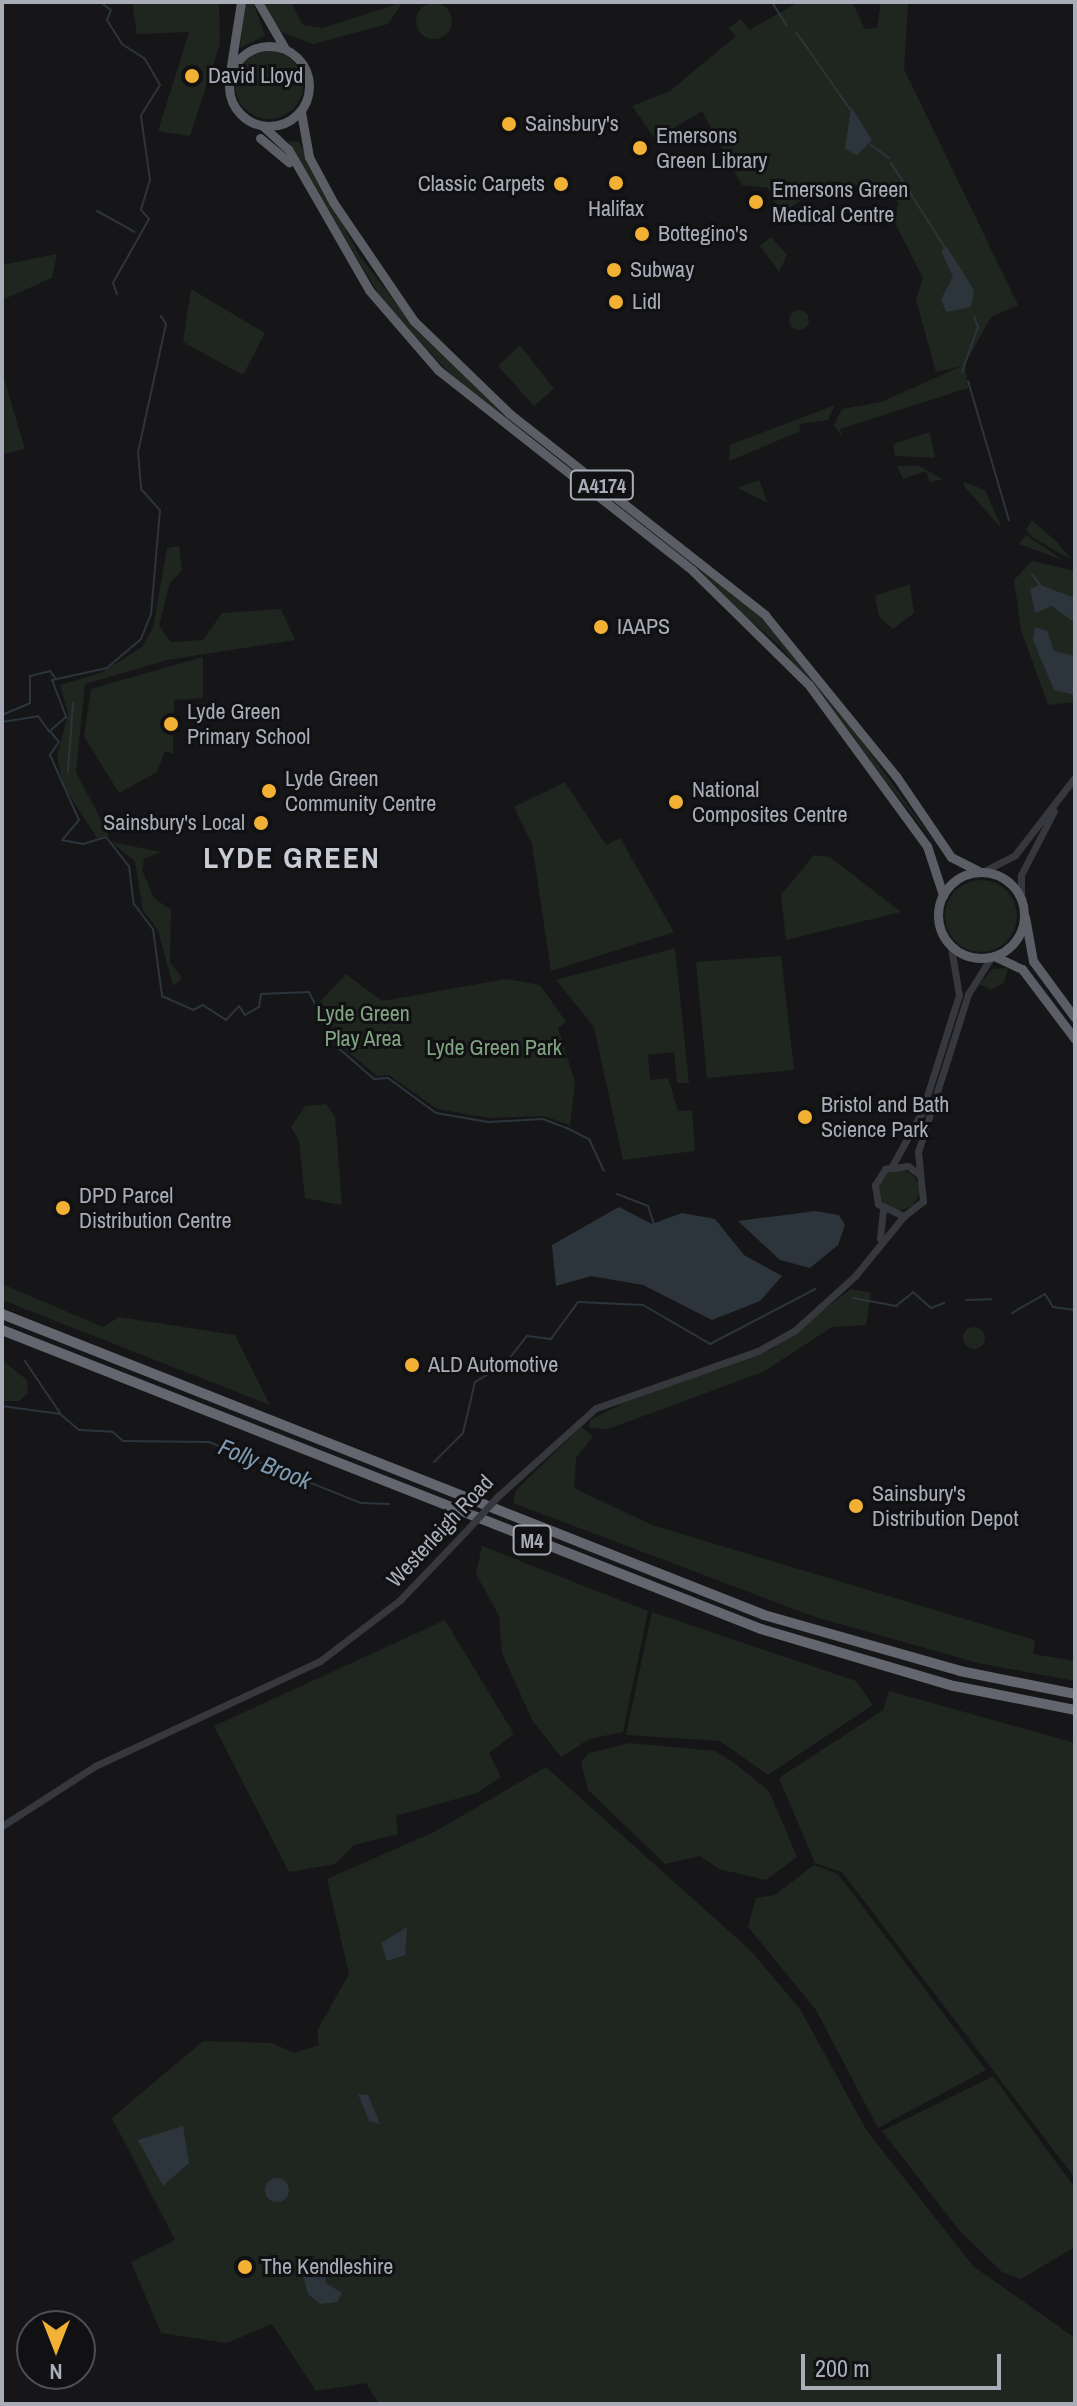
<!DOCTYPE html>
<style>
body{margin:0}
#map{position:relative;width:1077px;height:2406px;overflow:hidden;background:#161618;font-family:"Archivo Narrow",sans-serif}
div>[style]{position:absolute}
.green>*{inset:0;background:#1e261f}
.round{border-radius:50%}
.water>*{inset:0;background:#2c353c}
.stream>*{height:2px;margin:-1px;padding:0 1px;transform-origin:1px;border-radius:1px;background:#2c353c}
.tertiary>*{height:7px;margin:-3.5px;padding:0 3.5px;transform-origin:3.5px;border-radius:3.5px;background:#37383d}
.trunk>*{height:9px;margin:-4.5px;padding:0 4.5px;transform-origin:4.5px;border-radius:4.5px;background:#5b5e65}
.trunk>.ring{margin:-4.5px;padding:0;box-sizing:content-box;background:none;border:9px solid #5b5e65;border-radius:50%}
.motorway>*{height:10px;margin:-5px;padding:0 5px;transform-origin:5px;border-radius:5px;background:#63666e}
.tertiary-bridge>*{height:7px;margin:-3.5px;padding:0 3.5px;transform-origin:3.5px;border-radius:3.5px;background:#37383d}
.dots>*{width:22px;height:22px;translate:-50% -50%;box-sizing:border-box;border:4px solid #111113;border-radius:50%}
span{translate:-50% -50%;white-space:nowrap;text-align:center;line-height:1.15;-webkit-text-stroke:6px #111113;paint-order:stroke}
.shield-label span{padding:2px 6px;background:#111113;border:2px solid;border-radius:6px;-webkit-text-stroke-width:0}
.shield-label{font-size:20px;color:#a8adb8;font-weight:700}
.poi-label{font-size:22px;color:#a8adb8}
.left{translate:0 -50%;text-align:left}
.right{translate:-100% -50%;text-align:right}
.park-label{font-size:22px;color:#7fa381}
.street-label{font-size:22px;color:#a8adb8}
.water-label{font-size:24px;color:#7f9bb3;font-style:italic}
.district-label{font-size:30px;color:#c9ccd4;font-weight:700;letter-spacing:2px}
.frame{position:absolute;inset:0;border:4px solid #a8adb8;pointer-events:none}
.north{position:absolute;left:16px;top:2310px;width:80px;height:80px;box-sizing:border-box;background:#111113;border:2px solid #4d4f55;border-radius:50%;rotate:180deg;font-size:22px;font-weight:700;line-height:32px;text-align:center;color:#a8adb8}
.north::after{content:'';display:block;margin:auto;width:28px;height:36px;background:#f2b134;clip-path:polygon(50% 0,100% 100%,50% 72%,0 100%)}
.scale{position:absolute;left:801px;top:2354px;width:200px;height:36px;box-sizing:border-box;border:4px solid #a8adb8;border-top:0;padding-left:10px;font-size:24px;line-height:28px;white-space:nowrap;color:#a8adb8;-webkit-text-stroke:6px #111113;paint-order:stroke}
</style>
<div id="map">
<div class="green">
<i style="clip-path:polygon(132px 2px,219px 2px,220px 44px,190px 136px,158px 131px,189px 32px,137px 34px)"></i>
<i style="clip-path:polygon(245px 2px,253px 2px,265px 36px,240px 48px)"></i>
<i style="clip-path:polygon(264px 2px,291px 2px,303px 25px,323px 28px,403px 2px,388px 24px,313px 44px,281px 32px)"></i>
<i style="clip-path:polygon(799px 2px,852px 2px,865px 29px,877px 28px,881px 2px,908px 2px,904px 69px,1018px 305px,991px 317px,965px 364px,968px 388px,840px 429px,843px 438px,834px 425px,842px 409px,881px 402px,962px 366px,936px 372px,916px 300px,923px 278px,895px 223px,898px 203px,889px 191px,829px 181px,781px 214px,768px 188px,742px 185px,702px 111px,655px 139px,632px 106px,670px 91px,736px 36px,728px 28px,741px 19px,749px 30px)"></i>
<i class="round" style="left:416px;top:3px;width:36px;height:36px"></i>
<i class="round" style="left:235px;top:51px;width:68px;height:68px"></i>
<i style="clip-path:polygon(287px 141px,299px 142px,359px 255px,418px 332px,562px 467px,447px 371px,381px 298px)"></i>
<i style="clip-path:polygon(771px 237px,787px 255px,779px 272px,760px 246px)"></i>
<i style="clip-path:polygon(57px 254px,52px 278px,2px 300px,2px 265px)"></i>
<i style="clip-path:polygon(191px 289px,265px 333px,243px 375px,183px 342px)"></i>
<i class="round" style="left:789px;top:310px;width:20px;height:20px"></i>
<i style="clip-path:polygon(520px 345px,554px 389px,534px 406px,498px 366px)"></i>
<i style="clip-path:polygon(2px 372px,25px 449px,2px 454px)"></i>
<i style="clip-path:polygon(835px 405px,828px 420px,799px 424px,801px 431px,729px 461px,730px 445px)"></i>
<i style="clip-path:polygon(930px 432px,935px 458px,895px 456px,893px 444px)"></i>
<i style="clip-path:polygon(569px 466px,752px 608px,829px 695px,939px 849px,780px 646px)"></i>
<i style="clip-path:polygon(897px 466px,919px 466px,943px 479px,930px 482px,926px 471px,903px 479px)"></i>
<i style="clip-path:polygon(759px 480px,768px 503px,737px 488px)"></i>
<i style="clip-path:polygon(964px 482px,985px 490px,1002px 529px,963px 485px)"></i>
<i style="clip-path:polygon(1032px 520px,1058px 543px,1072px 560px,1032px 537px,1026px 530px)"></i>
<i style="clip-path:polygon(1026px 535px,1030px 538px,1063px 560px,1019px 544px)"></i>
<i style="clip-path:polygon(179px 546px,182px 570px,170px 583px,159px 626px,171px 642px,203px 640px,222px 613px,281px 609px,295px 640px,167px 660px,85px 684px,76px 772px,109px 835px,97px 838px,63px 785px,57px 757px,68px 714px,60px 685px,101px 673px,142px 647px,153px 628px,167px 548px)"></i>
<i style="clip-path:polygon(1032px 561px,1075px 571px,1075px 702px,1048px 705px,1021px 630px,1014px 580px)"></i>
<i style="clip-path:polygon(910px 584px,914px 613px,893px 629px,879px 617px,875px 596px)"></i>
<i style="clip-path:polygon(203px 657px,203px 698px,174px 700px,173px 754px,165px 751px,157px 772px,119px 793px,84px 736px,91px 689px)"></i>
<i style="clip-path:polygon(565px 782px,606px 845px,620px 838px,674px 932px,551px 971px,532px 844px,514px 807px)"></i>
<i style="clip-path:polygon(111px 842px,161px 852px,144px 859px,142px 870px,154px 898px,171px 910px,170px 962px,182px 978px,173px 986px,158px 930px,143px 911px,135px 861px)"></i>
<i style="clip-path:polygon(814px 855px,830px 857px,901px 912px,786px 940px,781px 895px)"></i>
<i class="round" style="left:945px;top:880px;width:72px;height:72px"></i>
<i style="clip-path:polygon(675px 948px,689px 1083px,677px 1083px,674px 1052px,648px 1055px,650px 1080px,668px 1078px,678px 1111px,692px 1110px,695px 1151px,623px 1160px,594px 1027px,556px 980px)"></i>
<i style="clip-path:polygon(781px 956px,794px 1070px,707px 1078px,696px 962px)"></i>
<i style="clip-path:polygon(1008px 968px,1004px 983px,991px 990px,979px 984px,993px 969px)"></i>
<i style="clip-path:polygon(346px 974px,382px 1001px,506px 979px,540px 985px,566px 1022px,558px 1028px,575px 1082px,570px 1125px,544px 1116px,489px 1118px,437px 1109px,389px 1075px,377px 1076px,339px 1044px,320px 1002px)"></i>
<i style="clip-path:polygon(305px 1106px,326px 1104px,335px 1117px,342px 1205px,305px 1198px,299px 1141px,291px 1127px)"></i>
<i class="round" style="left:879px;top:1170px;width:40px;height:40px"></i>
<i style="clip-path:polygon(2px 1284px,103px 1327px,119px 1317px,235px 1335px,270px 1405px,2px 1300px)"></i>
<i style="clip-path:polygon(851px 1289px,871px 1293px,866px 1325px,832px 1327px,763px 1372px,608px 1429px,589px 1428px,590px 1420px,644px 1393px,772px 1349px)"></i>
<i class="round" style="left:963px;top:1327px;width:22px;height:22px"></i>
<i style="clip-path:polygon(2px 1360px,27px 1380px,28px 1393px,19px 1401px,2px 1401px)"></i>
<i style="clip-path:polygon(581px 1427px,593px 1436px,576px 1458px,574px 1488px,652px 1525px,1035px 1640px,1033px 1654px,1075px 1661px,1075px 1681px,978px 1663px,815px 1617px,513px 1503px,516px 1490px)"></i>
<i style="clip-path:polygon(482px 1546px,648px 1611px,623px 1732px,589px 1739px,561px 1757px,532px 1720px,502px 1653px,499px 1616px,476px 1574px)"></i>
<i style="clip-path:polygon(652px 1612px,856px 1681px,873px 1705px,768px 1775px,720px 1741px,626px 1735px)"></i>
<i style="clip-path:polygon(445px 1620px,514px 1734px,489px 1753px,501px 1777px,477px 1793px,396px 1816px,398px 1834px,354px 1845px,335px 1864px,289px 1872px,214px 1726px)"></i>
<i style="clip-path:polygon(889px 1691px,1075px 1743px,1075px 2178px,842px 1872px,815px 1863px,779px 1778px,883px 1710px)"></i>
<i style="clip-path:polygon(629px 1743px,715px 1751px,733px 1762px,769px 1791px,797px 1857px,766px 1880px,719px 1869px,700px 1856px,665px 1864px,588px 1790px,581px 1762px,589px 1753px)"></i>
<i style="clip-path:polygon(546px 1767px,750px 1950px,800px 2009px,867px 2131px,973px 2266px,1075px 2338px,1075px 2404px,379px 2404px,366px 2383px,316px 2391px,272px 2324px,227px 2343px,161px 2333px,131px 2262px,175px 2240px,112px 2118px,203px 2041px,272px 2043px,294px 2053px,319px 2045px,317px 2031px,349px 1974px,327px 1879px,434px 1832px)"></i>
<i style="clip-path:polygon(814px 1865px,838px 1874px,986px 2070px,878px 2128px,816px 2010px,748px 1927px,756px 1898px,775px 1895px)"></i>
<i style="clip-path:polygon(993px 2076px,1075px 2188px,1075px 2247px,1021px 2279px,1002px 2272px,959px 2230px,882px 2131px)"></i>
</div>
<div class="water">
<i style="clip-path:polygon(851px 107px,872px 140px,857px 155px,845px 149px)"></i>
<i style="clip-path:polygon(947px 247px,974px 290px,971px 307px,946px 312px,941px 299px,953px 277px,941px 251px)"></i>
<i style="clip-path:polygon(1040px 585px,1075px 598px,1075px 623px,1052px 606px,1035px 613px,1030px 589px)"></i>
<i style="clip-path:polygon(1035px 627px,1047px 631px,1054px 651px,1075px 656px,1075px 695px,1054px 690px,1033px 640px)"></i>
<i style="clip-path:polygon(619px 1207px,652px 1224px,682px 1213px,715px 1219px,744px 1255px,782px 1276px,760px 1301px,712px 1320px,643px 1285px,591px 1276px,556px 1286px,552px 1245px)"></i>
<i style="clip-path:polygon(815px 1211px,839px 1215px,845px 1225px,838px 1245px,810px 1268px,780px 1260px,738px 1221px)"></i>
<i style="clip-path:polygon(407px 1927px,405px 1955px,387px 1961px,381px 1943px)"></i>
<i style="clip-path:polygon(358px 2094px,368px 2095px,380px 2124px,369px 2121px)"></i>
<i style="clip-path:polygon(183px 2126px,189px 2163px,163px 2186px,138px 2140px)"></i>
<i class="round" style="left:265px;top:2178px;width:24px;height:24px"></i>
<i style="clip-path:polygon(309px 2259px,324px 2263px,326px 2283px,342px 2293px,337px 2302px,320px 2304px,308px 2294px,302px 2272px)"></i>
</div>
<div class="stream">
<i style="left:100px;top:2px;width:14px;rotate:36deg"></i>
<i style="left:111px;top:10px;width:11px;rotate:112deg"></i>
<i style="left:107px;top:20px;width:28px;rotate:58deg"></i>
<i style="left:122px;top:44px;width:27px;rotate:33deg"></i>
<i style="left:145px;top:59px;width:30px;rotate:60deg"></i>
<i style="left:160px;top:85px;width:36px;rotate:122deg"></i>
<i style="left:141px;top:116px;width:65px;rotate:82deg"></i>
<i style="left:150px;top:180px;width:31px;rotate:107deg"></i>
<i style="left:141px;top:210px;width:12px;rotate:48deg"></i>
<i style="left:149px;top:219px;width:73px;rotate:119.4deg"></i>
<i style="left:113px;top:283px;width:12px;rotate:70deg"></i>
<i style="left:772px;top:2px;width:28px;rotate:58deg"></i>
<i style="left:796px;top:32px;width:94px;rotate:55deg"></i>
<i style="left:871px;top:145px;width:22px;rotate:36deg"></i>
<i style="left:891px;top:163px;width:102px;rotate:57.4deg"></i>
<i style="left:97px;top:211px;width:43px;rotate:28.9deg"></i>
<i style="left:161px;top:316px;width:9px;rotate:58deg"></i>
<i style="left:166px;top:324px;width:131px;rotate:102.3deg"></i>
<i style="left:138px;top:452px;width:37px;rotate:85deg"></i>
<i style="left:141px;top:489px;width:28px;rotate:48deg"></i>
<i style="left:160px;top:510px;width:104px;rotate:94.9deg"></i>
<i style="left:151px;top:614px;width:27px;rotate:112deg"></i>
<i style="left:141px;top:639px;width:45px;rotate:139.5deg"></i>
<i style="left:107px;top:668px;width:56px;rotate:167.7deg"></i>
<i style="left:52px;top:680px;width:40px;rotate:69deg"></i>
<i style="left:66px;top:717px;width:21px;rotate:139deg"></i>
<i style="left:50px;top:731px;width:14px;rotate:51deg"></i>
<i style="left:59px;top:742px;width:16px;rotate:125deg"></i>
<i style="left:50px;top:755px;width:71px;rotate:66deg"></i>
<i style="left:79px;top:820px;width:26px;rotate:130deg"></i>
<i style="left:62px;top:840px;width:21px;rotate:11deg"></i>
<i style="left:83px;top:844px;width:24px;rotate:-17deg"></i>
<i style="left:106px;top:837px;width:37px;rotate:52deg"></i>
<i style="left:129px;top:866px;width:38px;rotate:83deg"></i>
<i style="left:134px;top:904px;width:31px;rotate:53deg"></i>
<i style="left:153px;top:929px;width:68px;rotate:82.3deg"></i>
<i style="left:162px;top:996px;width:34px;rotate:24deg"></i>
<i style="left:193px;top:1010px;width:11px;rotate:-27deg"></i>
<i style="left:203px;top:1005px;width:27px;rotate:33deg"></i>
<i style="left:226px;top:1020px;width:19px;rotate:-47deg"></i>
<i style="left:239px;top:1006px;width:11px;rotate:56deg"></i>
<i style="left:245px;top:1015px;width:16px;rotate:-30deg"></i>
<i style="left:259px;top:1007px;width:13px;rotate:-81deg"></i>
<i style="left:261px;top:994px;width:48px;rotate:-2.4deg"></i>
<i style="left:309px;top:992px;width:60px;rotate:63.4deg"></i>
<i style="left:336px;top:1046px;width:50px;rotate:41deg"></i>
<i style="left:374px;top:1079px;width:14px;rotate:-4deg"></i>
<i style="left:388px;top:1078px;width:59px;rotate:36.1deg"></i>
<i style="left:436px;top:1113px;width:53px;rotate:9.8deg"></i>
<i style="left:488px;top:1122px;width:55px;rotate:-3.1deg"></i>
<i style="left:543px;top:1119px;width:26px;rotate:21deg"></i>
<i style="left:567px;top:1128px;width:25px;rotate:27deg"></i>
<i style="left:589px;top:1139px;width:35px;rotate:65deg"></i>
<i style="left:962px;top:372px;width:48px;rotate:-70.4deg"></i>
<i style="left:978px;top:327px;width:11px;rotate:-112deg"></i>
<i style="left:968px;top:381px;width:145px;rotate:73.6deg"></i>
<i style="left:1032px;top:574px;width:14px;rotate:54deg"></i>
<i style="left:2px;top:715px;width:30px;rotate:-23deg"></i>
<i style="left:30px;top:703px;width:27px;rotate:-90deg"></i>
<i style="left:30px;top:676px;width:21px;rotate:-14deg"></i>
<i style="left:50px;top:671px;width:9px;rotate:54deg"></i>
<i style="left:2px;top:722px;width:36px;rotate:-9deg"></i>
<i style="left:38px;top:716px;width:19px;rotate:54deg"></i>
<i style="left:68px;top:772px;width:70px;rotate:-85.9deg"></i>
<i style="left:617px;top:1194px;width:33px;rotate:21deg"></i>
<i style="left:648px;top:1206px;width:19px;rotate:72deg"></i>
<i style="left:853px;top:1298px;width:44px;rotate:10.5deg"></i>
<i style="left:896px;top:1306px;width:22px;rotate:-39deg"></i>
<i style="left:913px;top:1292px;width:24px;rotate:42deg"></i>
<i style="left:931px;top:1308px;width:14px;rotate:-21deg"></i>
<i style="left:966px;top:1300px;width:25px;rotate:-2deg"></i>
<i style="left:1012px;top:1313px;width:38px;rotate:-30deg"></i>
<i style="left:1045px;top:1294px;width:15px;rotate:58deg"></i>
<i style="left:1053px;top:1307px;width:22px;rotate:8deg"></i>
<i style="left:25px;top:1361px;width:63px;rotate:56.1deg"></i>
<i style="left:2px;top:1406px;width:59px;rotate:7.9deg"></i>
<i style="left:60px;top:1414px;width:25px;rotate:40deg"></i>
<i style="left:79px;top:1430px;width:34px;rotate:3deg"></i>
<i style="left:113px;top:1432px;width:13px;rotate:42deg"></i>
<i style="left:123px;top:1441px;width:86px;rotate:0.7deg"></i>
<i style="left:209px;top:1442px;width:164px;rotate:21.9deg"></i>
<i style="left:361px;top:1503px;width:28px;rotate:2deg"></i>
<i style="left:1075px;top:1411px;width:6px;rotate:90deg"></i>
<i style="left:1075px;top:1443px;width:4px;rotate:90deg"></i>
<i style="left:434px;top:1462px;width:41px;rotate:-45deg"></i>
<i style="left:463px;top:1433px;width:52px;rotate:-76.8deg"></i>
<i style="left:475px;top:1382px;width:35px;rotate:-31deg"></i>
<i style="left:505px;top:1364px;width:36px;rotate:-52deg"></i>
<i style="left:527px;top:1336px;width:24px;rotate:7deg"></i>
<i style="left:551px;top:1339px;width:46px;rotate:-53.9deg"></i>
<i style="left:578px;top:1302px;width:65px;rotate:2.6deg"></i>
<i style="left:643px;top:1305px;width:78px;rotate:30.2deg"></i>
<i style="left:710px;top:1344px;width:119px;rotate:-27.6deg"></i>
</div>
<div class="tertiary">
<i style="left:984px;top:871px;width:35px;rotate:-27deg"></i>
<i style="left:1015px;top:855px;width:98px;rotate:-52.4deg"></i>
<i style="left:1021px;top:899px;width:24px;rotate:-90deg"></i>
<i style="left:1021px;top:875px;width:72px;rotate:-62.7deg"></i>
<i style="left:892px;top:1166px;width:62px;rotate:-60.9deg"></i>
<i style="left:922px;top:1112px;width:123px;rotate:-72.5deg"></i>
<i style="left:959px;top:995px;width:49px;rotate:-99.5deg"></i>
<i style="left:920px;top:1175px;width:15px;rotate:-143deg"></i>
<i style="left:908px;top:1166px;width:23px;rotate:173deg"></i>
<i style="left:885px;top:1169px;width:19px;rotate:122deg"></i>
<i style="left:875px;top:1185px;width:19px;rotate:81deg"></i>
<i style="left:878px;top:1204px;width:29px;rotate:25deg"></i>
<i style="left:904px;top:1216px;width:24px;rotate:-38deg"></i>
<i style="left:923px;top:1201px;width:49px;rotate:-95.8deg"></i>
<i style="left:918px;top:1152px;width:166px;rotate:-72.4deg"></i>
<i style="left:968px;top:994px;width:41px;rotate:-57.8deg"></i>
<i style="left:880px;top:1238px;width:28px;rotate:-84deg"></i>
<i style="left:497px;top:1497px;width:133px;rotate:-42deg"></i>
<i style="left:596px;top:1408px;width:172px;rotate:-19.4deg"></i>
<i style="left:758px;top:1351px;width:41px;rotate:-29.1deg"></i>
<i style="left:794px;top:1331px;width:82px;rotate:-42deg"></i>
<i style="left:855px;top:1276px;width:77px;rotate:-50.8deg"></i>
<i style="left:2px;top:1826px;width:111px;rotate:-32.8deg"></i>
<i style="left:95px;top:1766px;width:248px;rotate:-25deg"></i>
<i style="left:320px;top:1661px;width:101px;rotate:-37.3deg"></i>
<i style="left:400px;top:1600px;width:94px;rotate:-46.3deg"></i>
</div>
<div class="trunk">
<i style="left:258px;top:2px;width:52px;rotate:60deg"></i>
<i class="ring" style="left:229px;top:46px;width:71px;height:71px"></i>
<i style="left:231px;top:66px;width:65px;rotate:-81.1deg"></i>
<i style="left:301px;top:112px;width:46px;rotate:79.9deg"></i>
<i style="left:309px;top:157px;width:51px;rotate:61.9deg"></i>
<i style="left:333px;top:202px;width:144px;rotate:55.8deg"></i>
<i style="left:414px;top:321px;width:134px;rotate:44.1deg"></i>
<i style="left:510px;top:414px;width:325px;rotate:38.2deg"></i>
<i style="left:765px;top:615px;width:208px;rotate:50.9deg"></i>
<i style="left:896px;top:776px;width:98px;rotate:55.8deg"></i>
<i style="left:951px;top:857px;width:30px;rotate:27deg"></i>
<i style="left:263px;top:126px;width:34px;rotate:43deg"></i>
<i style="left:288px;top:149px;width:163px;rotate:60.1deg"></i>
<i style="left:369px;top:290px;width:106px;rotate:49.2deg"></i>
<i style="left:438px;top:370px;width:323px;rotate:38.2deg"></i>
<i style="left:692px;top:570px;width:164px;rotate:44.5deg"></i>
<i style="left:809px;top:685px;width:200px;rotate:53.8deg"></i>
<i style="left:927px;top:846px;width:52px;rotate:71.9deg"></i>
<i style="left:260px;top:138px;width:38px;rotate:40deg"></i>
<i class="ring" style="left:938px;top:872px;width:77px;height:77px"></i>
<i style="left:1025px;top:917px;width:45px;rotate:79.7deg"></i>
<i style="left:1033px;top:961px;width:71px;rotate:53.6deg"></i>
<i style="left:996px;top:957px;width:29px;rotate:25deg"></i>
<i style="left:1022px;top:969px;width:88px;rotate:52.9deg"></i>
</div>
<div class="motorway">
<i style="left:2px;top:1314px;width:819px;rotate:21.55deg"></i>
<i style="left:764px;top:1615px;width:204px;rotate:15.9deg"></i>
<i style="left:960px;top:1671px;width:117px;rotate:11.3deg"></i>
<i style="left:2px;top:1330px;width:816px;rotate:21.5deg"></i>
<i style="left:761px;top:1629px;width:201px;rotate:16.5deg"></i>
<i style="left:954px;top:1686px;width:123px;rotate:11.2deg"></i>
</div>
<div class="tertiary-bridge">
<i style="left:465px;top:1532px;width:47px;rotate:-47.6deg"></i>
</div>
<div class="dots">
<i style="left:192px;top:76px;background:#f2b134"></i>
<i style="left:509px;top:124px;background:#f2b134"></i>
<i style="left:640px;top:148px;background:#f2b134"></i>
<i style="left:616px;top:183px;background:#f2b134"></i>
<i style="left:561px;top:184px;background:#f2b134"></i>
<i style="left:756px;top:202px;background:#f2b134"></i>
<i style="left:642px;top:234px;background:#f2b134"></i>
<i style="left:614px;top:270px;background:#f2b134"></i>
<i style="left:616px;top:302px;background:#f2b134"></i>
<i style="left:601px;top:627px;background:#f2b134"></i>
<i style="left:171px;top:724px;background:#f2b134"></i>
<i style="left:269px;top:791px;background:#f2b134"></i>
<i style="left:676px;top:802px;background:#f2b134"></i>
<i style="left:261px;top:823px;background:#f2b134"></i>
<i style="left:805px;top:1117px;background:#f2b134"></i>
<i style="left:63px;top:1208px;background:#f2b134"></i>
<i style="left:412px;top:1365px;background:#f2b134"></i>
<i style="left:856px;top:1506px;background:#f2b134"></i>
<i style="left:245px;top:2267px;background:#f2b134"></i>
</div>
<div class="shield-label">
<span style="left:602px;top:485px">A4174</span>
<span style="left:532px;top:1540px">M4</span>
</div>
<div class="poi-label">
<span class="left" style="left:208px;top:76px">David Lloyd</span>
<span class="left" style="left:525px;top:124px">Sainsbury's</span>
<span class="left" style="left:656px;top:148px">Emersons<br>Green Library</span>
<span class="right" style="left:545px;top:184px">Classic Carpets</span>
<span class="left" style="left:772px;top:202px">Emersons Green<br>Medical Centre</span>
<span style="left:616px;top:209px">Halifax</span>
<span class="left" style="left:658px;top:234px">Bottegino's</span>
<span class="left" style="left:630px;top:270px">Subway</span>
<span class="left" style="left:632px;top:302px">Lidl</span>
<span class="left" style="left:617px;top:627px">IAAPS</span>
<span class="left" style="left:187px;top:724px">Lyde Green<br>Primary School</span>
<span class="left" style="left:285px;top:791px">Lyde Green<br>Community Centre</span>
<span class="left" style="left:692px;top:802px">National<br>Composites Centre</span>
<span class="right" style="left:245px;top:823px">Sainsbury's Local</span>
<span class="left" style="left:821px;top:1117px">Bristol and Bath<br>Science Park</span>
<span class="left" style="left:79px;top:1208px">DPD Parcel<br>Distribution Centre</span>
<span class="left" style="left:428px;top:1365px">ALD Automotive</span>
<span class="left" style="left:872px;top:1506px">Sainsbury's<br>Distribution Depot</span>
<span class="left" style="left:261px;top:2267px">The Kendleshire</span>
</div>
<div class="park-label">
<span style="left:363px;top:1026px">Lyde Green<br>Play Area</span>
<span style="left:494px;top:1048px">Lyde Green Park</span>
</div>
<div class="street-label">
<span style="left:440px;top:1531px;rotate:-47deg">Westerleigh Road</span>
</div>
<div class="water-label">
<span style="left:265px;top:1464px;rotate:22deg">Folly Brook</span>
</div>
<div class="district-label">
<span style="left:292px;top:857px">LYDE GREEN</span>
</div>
<div class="frame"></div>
<div class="north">N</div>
<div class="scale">200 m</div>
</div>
